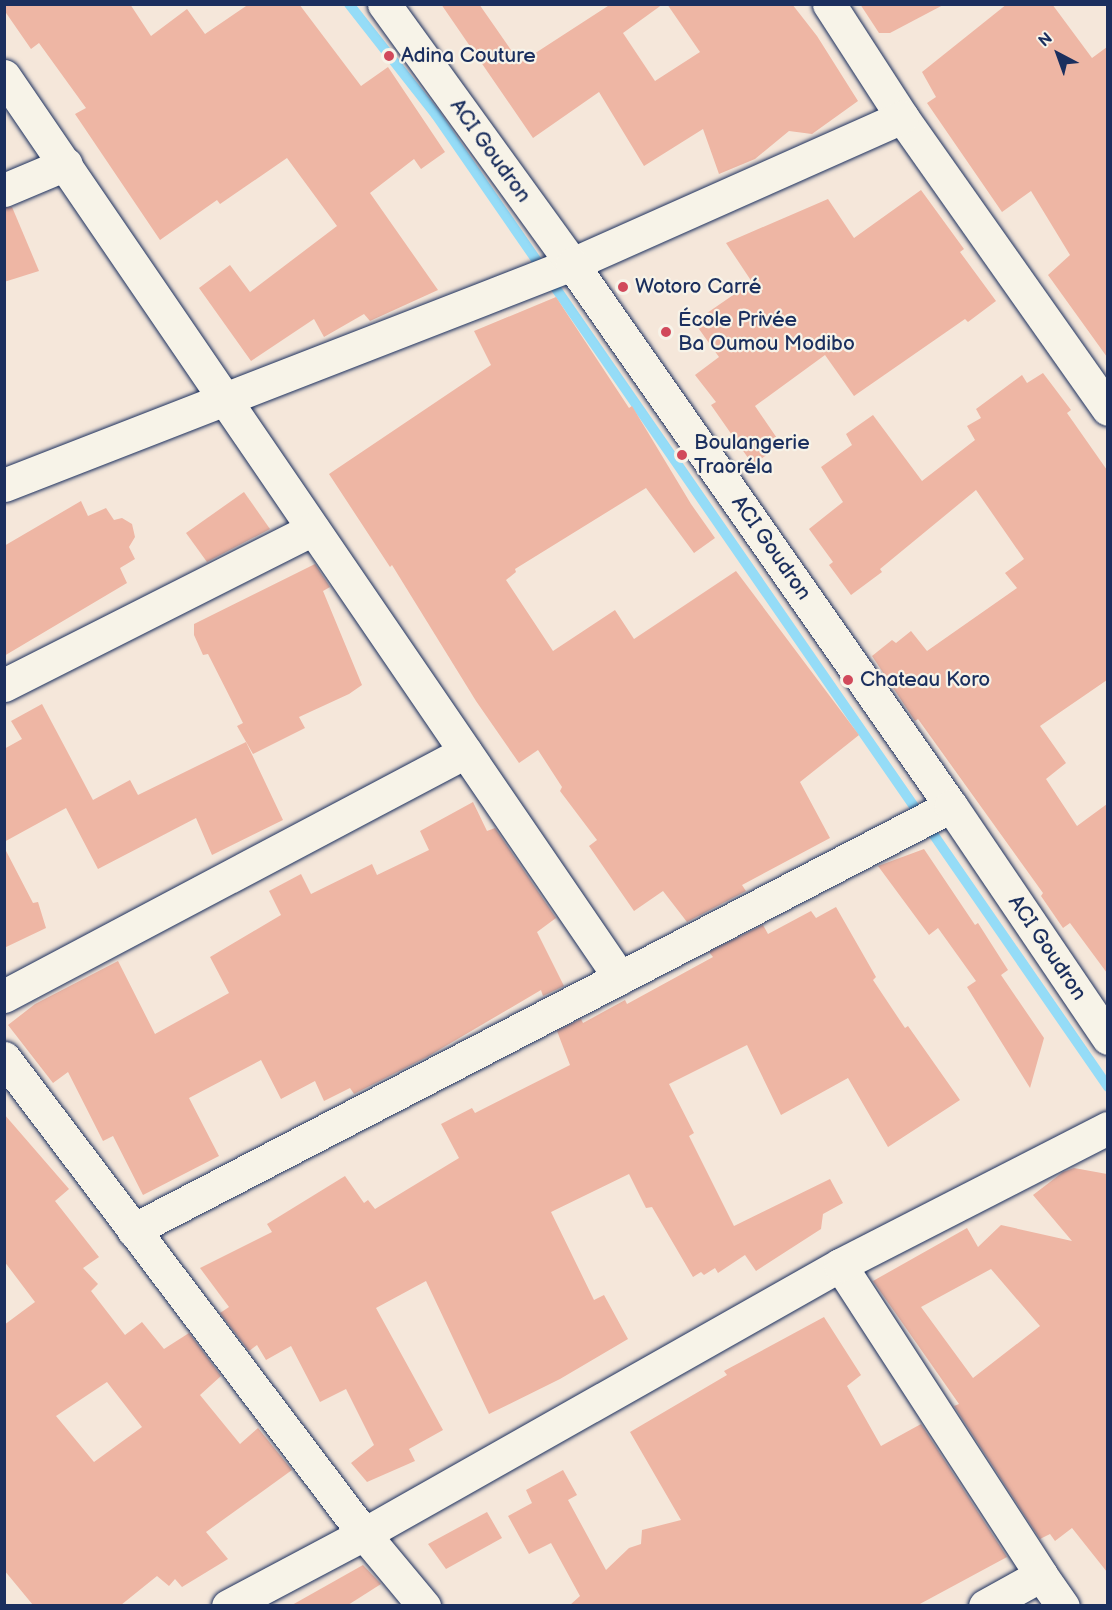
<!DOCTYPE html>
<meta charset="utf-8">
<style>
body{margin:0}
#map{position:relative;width:1112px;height:1610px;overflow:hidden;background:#f5e7da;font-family:"Balsamiq Sans",sans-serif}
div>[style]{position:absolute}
.stream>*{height:10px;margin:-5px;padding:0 5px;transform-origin:5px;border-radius:5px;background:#95dcf7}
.building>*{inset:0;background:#eeb6a4}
.roads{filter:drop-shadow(0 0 2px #1b2f5e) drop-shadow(0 0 2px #1b2f5e)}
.minor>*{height:33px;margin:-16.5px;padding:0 16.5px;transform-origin:16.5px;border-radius:16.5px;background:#f7f3e8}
.tertiary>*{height:33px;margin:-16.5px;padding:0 16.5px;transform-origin:16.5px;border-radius:16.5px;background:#f7f3e8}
.dots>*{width:16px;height:16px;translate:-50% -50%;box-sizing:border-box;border:3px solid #f7f3e8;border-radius:50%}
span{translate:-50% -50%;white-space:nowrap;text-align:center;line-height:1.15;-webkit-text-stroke:4.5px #f7f3e8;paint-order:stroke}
.poi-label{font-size:21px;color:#1b2f5e}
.left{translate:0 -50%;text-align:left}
.street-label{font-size:21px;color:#1b2f5e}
.frame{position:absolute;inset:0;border:6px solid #1b2f5e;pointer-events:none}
.north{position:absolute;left:1028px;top:24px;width:60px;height:60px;-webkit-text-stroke:4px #f7f3e8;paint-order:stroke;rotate:319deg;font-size:16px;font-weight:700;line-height:24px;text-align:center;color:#1b2f5e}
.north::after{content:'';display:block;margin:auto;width:21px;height:27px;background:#1b2f5e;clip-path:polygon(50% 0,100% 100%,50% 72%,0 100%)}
</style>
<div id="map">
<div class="stream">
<i style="left:349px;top:4px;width:141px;rotate:51.9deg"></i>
<i style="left:436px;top:115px;width:1182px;rotate:55.34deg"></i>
</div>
<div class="building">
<i style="clip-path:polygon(4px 4px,130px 4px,151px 36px,187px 9px,205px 34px,249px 4px,299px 4px,361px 86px,388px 67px,445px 152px,421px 169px,414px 159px,370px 193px,438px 290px,370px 321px,364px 314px,324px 337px,314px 319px,251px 361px,199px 288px,230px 265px,250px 292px,337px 226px,287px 158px,220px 204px,217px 200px,160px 240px,75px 114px,86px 108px,39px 43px,31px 49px,4px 10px)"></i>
<i style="clip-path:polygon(441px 4px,479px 4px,520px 63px,611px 4px,663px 4px,623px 33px,655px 81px,700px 52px,667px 4px,792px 4px,817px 36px,858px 101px,812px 134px,789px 131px,755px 159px,719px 174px,703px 129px,644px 166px,599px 92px,533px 138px)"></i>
<i style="clip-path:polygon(860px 4px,945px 4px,890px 33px,879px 33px)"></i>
<i style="clip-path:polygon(1007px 4px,1052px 4px,1092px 58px,1107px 47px,1107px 357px,1048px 275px,1070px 255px,1031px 191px,1002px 212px,927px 103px,936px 97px,922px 72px)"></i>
<i style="clip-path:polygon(921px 190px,964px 249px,960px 252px,996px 301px,968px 322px,965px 319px,854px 396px,825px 355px,755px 406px,781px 444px,753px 465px,711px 405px,716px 402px,695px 375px,719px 357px,694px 322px,752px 282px,726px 243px,828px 199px,854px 238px)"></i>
<i style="clip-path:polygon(12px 207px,39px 271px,4px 282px,4px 208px)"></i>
<i style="clip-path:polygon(556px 297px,629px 408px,632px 406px,691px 504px,715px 538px,694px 553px,646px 488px,515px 569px,516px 572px,506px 580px,553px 651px,615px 610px,634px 639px,736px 571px,859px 735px,800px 782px,830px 838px,742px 885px,746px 891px,687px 922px,663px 891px,634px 911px,589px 846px,597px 840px,560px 791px,562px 787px,538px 750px,519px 763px,476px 701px,392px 565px,390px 567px,329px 474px,491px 365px,474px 331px)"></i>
<i style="clip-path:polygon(1043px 373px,1071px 410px,1067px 413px,1107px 470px,1107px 680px,1040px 726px,1066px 763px,1046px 779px,1077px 826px,1107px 804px,1107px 973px,1070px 923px,1063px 928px,1041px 896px,1043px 893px,918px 719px,915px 721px,872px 656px,892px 640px,896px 643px,911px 631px,927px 651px,1017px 588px,1005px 573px,1024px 559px,976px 490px,880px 569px,882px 572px,851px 595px,829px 565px,833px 562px,809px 529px,843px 502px,821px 467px,852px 445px,846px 434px,873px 415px,922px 481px,975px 440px,967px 426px,981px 418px,976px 409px,1022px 375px,1027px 383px)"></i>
<i style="clip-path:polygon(244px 492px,270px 529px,207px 562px,186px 533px)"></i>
<i style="clip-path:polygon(81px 501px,88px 516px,106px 508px,114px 520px,122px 518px,132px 524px,135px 537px,129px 547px,135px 559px,120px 568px,127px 583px,4px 656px,4px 546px)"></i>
<i style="clip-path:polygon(315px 564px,330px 587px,323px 591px,362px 685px,349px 694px,299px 717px,305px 728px,253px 754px,237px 726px,243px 723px,208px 654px,203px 655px,194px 635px,194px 624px)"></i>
<i style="clip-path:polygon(42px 704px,93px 800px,130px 780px,138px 795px,246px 742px,283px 820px,212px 855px,196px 818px,98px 869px,66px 808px,4px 842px,4px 749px,22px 739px,11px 721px)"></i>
<i style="clip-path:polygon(473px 802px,487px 831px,495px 828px,556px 918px,537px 932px,564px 986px,543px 996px,541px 990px,427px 1057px,354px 1094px,350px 1088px,324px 1101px,315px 1081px,281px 1099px,261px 1060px,189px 1098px,219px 1156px,143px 1195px,113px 1136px,103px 1141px,68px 1072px,53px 1083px,8px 1025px,35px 1004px,118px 961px,155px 1034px,229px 993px,210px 957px,281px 915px,269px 891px,301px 874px,311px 894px,372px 864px,377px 875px,429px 850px,420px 831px)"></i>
<i style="clip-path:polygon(4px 847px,33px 903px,38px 902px,46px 928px,4px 948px)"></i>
<i style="clip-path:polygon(924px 849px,975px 925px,978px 923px,1008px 970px,1001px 975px,1044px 1038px,1030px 1088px,967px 987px,976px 981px,938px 928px,929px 935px,878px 866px)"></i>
<i style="clip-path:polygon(836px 907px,876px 977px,873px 980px,905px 1028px,908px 1026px,960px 1100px,888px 1147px,848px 1078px,781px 1115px,747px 1045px,669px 1084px,694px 1133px,689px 1136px,734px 1226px,830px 1179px,843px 1203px,823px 1214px,821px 1229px,756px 1271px,745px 1255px,718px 1273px,715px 1268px,704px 1275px,701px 1272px,693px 1277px,652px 1207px,646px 1208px,629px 1174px,551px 1212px,594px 1300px,604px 1295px,628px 1339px,560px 1379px,489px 1414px,426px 1281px,376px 1308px,443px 1430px,409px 1449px,415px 1461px,367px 1482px,351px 1463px,374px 1445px,346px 1389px,320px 1402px,291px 1346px,266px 1360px,257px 1345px,249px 1351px,220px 1313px,229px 1307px,200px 1268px,272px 1232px,267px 1224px,345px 1176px,364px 1203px,368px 1200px,375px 1209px,459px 1158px,441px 1124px,472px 1108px,475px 1113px,570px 1065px,557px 1031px,581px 1019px,583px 1023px,625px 1000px,627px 1004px,713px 957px,709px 952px,763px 925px,768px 934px,811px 911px,816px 918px)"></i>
<i style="clip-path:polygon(evenodd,4px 1114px,69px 1189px,55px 1201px,99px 1257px,83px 1268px,98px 1284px,91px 1291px,125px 1335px,142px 1322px,164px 1349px,189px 1333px,221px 1376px,200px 1395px,240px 1444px,258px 1428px,292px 1470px,206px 1532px,228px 1559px,182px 1587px,175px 1579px,169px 1586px,157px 1576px,121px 1605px,33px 1605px,4px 1570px,4px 1325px,35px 1302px,4px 1261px,4px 1114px,107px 1382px,142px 1427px,94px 1462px,56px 1416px,107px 1382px)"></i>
<i style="clip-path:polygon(evenodd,1074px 1168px,1107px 1174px,1107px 1572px,1072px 1528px,1055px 1541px,1050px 1534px,1040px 1539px,954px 1406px,959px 1404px,873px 1281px,967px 1228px,978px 1247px,1001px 1225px,1072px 1241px,1033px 1195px,1063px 1172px,1074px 1168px,991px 1269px,1040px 1326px,973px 1378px,921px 1307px,991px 1269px)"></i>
<i style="clip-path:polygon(824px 1317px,861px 1375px,847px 1386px,881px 1446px,921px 1424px,1007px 1557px,918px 1605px,570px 1605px,580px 1596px,551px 1543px,529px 1554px,508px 1516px,532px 1503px,526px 1490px,563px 1470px,577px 1495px,568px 1500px,606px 1570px,629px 1548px,641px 1544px,642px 1530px,681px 1520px,630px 1432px,727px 1375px,724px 1371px)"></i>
<i style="clip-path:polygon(487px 1512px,502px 1538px,446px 1569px,428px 1544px)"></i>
<i style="clip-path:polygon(363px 1565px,381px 1584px,348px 1605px,292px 1605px)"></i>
</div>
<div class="roads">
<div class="minor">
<i style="left:829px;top:4px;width:135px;rotate:57.1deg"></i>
<i style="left:902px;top:117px;width:357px;rotate:54.8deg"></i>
<i style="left:4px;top:76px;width:1092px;rotate:55.67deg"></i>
<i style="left:4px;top:190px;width:67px;rotate:-22.8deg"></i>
<i style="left:4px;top:485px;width:609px;rotate:-21.26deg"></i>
<i style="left:572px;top:264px;width:361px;rotate:-24deg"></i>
<i style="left:4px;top:685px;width:346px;rotate:-26.8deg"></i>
<i style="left:4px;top:996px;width:522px;rotate:-27.89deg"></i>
<i style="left:4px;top:1058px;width:597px;rotate:52.9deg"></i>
<i style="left:364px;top:1534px;width:94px;rotate:50.2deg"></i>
<i style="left:133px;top:1230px;width:921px;rotate:-27.4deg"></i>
<i style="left:840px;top:1265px;width:369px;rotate:57deg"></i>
<i style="left:1041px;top:1575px;width:38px;rotate:55deg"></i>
<i style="left:228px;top:1606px;width:154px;rotate:-27.9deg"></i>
<i style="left:364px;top:1534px;width:547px;rotate:-29.47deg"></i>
<i style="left:840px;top:1265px;width:301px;rotate:-27.1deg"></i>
<i style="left:985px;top:1606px;width:64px;rotate:-29deg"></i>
</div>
<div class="tertiary">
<i style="left:384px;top:4px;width:321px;rotate:54.1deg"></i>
<i style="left:572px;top:264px;width:661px;rotate:55.04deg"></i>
<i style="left:951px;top:806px;width:280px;rotate:55.9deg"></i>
</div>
</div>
<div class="dots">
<i style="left:389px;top:56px;background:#d1495b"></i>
<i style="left:623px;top:287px;background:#d1495b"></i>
<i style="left:666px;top:332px;background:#d1495b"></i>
<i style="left:682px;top:455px;background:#d1495b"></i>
<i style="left:848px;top:680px;background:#d1495b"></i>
</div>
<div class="poi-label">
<span class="left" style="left:401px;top:56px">Adina Couture</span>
<span class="left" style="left:635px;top:287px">Wotoro Carré</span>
<span class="left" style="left:678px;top:332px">École Privée<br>Ba Oumou Modibo</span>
<span class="left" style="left:694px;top:455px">Boulangerie<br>Traoréla</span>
<span class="left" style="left:860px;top:680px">Chateau Koro</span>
</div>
<div class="street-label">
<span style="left:490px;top:151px;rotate:54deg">ACI Goudron</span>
<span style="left:771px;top:548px;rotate:55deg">ACI Goudron</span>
<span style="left:1047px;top:948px;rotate:56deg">ACI Goudron</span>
</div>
<div class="frame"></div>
<div class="north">N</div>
</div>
